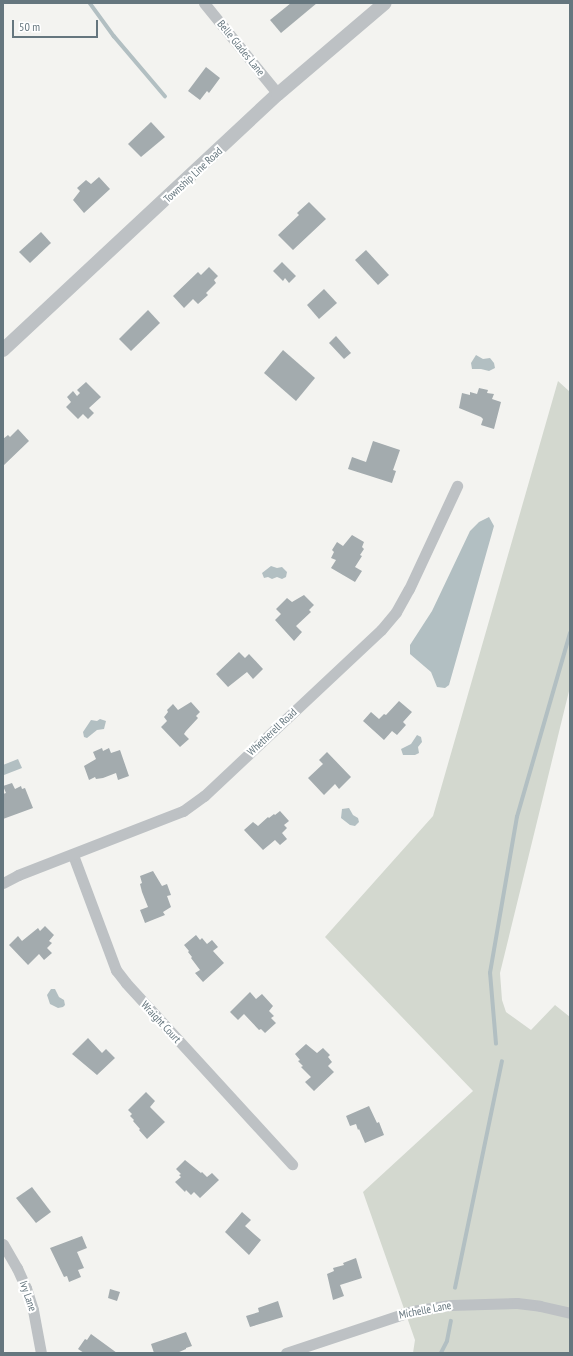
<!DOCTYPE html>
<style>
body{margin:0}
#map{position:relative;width:573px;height:1356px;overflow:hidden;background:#f3f3f0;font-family:"PT Sans Narrow",sans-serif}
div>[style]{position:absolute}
.green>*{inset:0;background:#d3d8cf}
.water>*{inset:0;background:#b2bfc2}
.stream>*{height:3.5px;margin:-1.75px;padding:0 1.75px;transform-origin:1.75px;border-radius:1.75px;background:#b2bfc2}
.building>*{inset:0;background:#a3abae}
.minor>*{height:11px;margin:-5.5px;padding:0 5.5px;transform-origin:5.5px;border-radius:5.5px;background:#bdc1c4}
.tertiary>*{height:14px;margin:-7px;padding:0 7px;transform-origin:7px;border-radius:7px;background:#bdc1c4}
span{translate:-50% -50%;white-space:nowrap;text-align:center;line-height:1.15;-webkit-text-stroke:4px #fff;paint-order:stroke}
.street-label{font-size:11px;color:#65767e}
.frame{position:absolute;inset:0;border:4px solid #65767e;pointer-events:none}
.scale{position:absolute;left:12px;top:20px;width:86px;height:18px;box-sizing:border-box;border:2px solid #65767e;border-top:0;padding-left:5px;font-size:12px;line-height:14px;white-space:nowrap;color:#65767e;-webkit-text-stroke:3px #fff;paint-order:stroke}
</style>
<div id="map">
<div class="green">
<i style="clip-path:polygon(558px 381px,570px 392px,570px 687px,500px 973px,502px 1000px,506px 1012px,531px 1030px,555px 1005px,570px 1017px,570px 1353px,413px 1353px,415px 1340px,363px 1192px,473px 1091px,325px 937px,433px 816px)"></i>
</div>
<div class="water">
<i style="clip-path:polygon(476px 355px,483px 359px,490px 358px,494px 363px,495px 368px,489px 371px,481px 369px,472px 369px,471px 363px)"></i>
<i style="clip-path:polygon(489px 517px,494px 526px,449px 685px,445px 688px,437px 687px,431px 672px,410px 654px,410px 645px,432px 611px,470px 531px,479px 522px)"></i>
<i style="clip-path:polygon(271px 566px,277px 568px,282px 567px,287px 572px,286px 577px,282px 579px,277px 577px,272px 579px,268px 577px,264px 578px,262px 573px)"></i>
<i style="clip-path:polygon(100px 719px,106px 721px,104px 729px,97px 730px,87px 738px,84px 737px,83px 732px,91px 720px,97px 721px)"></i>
<i style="clip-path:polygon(417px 735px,421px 737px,422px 742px,418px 747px,419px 753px,415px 755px,403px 755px,401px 749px,411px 744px)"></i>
<i style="clip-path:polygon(18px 759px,22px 768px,4px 775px,3px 765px)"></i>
<i style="clip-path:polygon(349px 808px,353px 815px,358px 818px,359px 822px,355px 826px,350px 825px,341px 818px,342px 809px)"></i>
<i style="clip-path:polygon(51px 989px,55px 989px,59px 997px,64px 1000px,65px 1005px,63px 1007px,58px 1008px,50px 1004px,47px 995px)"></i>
</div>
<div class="stream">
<i style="left:90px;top:3px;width:41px;rotate:54deg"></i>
<i style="left:114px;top:36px;width:79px;rotate:49.6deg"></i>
<i style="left:496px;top:1044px;width:71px;rotate:-94.8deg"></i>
<i style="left:490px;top:973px;width:158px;rotate:-80.2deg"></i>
<i style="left:517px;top:817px;width:191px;rotate:-73.9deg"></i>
<i style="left:455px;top:1288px;width:231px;rotate:-78.3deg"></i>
<i style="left:441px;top:1353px;width:13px;rotate:-63deg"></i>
<i style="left:447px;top:1341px;width:20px;rotate:-79deg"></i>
</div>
<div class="building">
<i style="clip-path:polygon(291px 3px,317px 3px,281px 33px,270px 20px)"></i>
<i style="clip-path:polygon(206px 67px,220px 78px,209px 93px,207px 91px,200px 100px,188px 91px)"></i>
<i style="clip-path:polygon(151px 122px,165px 137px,141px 157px,128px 144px)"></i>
<i style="clip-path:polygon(99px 177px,110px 189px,84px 213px,73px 200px,80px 191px,77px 188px,86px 180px,91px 184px)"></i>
<i style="clip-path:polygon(309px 202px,326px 219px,293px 250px,278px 235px,299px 215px,297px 213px)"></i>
<i style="clip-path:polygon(41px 232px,51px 243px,30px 263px,19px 252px)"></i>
<i style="clip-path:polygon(366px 250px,389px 275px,378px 285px,355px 260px)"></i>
<i style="clip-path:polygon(282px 262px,296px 276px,289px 283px,285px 278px,283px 281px,273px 271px)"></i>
<i style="clip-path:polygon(209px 267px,218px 276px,214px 280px,216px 283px,206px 293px,208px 295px,198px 304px,193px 299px,184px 308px,173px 296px,198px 272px,201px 275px)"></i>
<i style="clip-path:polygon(324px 289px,337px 303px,319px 319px,307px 305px)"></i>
<i style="clip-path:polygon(148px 310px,160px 323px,131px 351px,119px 339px)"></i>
<i style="clip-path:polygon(336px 336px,351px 353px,344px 359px,329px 343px)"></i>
<i style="clip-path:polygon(283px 350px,315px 378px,296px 401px,264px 373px)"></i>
<i style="clip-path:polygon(86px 382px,101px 397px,89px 408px,94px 413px,88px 419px,83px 414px,78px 419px,66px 407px,71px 402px,67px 397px,73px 391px,77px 396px,80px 393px,77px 390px)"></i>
<i style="clip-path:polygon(479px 388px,488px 390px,487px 393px,494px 394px,492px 399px,501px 402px,494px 429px,481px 425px,483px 419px,481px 417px,459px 408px,462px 393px,470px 395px,470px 392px,477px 394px)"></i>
<i style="clip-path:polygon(18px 429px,29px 441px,3px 466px,3px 439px,8px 435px,10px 437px)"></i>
<i style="clip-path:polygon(373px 441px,400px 450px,393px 470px,396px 471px,392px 483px,348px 469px,352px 457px,366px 462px)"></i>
<i style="clip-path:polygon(352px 535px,364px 542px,362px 547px,364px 549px,360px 555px,362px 556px,355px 567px,362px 571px,355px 582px,331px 568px,336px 560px,331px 558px,334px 552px,332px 550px,337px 542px,343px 546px)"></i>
<i style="clip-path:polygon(304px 595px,314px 605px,309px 610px,311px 612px,296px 626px,302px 632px,294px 641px,275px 620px,281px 614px,276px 609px,287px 598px,292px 602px)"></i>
<i style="clip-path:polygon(239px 652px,245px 658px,249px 654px,263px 669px,253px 679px,247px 672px,228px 687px,216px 674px)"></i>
<i style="clip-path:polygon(399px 701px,412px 712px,403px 722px,406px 725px,397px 735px,392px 731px,384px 740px,363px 721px,371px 712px,379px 719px,384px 714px,386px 715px)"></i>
<i style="clip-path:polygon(191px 702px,200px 712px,196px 716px,198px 718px,186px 731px,184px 734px,189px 739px,180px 747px,161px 727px,167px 721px,164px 717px,168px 712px,167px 710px,173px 704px,178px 710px)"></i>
<i style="clip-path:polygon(102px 748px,103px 751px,109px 748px,111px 753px,120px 750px,129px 776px,118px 780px,116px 773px,103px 778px,96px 779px,95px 777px,89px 780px,84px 766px,96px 759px,93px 752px)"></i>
<i style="clip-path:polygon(327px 752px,351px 777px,339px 789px,335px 784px,324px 795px,308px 778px,323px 764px,319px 760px)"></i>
<i style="clip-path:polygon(12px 783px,15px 789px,21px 786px,22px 789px,25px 788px,33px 808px,3px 819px,3px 794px,6px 793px,3px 786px)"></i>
<i style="clip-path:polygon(280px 811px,289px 821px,284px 825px,287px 828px,282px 833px,287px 839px,280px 845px,275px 840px,263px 850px,244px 830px,253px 822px,258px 826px,268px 817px,269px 818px,274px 814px,275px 815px)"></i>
<i style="clip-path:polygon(153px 871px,162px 886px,167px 884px,171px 895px,167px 896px,171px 907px,163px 912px,165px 915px,145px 923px,140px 910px,148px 907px,142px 892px,140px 884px,142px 883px,140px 876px)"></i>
<i style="clip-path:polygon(45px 926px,54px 935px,49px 941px,52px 943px,47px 948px,52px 953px,44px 960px,39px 954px,28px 965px,9px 945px,18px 936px,22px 941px,38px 928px,40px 931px)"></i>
<i style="clip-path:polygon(196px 935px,200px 940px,202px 938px,207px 944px,212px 940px,218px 947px,213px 951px,224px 963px,203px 982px,195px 973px,200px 970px,191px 958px,192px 957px,188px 952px,189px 951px,184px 945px)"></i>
<i style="clip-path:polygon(250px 992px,256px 999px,262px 994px,273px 1006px,269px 1011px,274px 1016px,271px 1018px,276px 1023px,265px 1033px,261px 1029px,259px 1030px,244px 1014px,238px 1020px,230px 1012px)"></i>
<i style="clip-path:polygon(88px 1038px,102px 1053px,106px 1049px,115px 1058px,97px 1075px,72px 1054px)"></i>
<i style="clip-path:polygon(306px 1044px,317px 1053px,323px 1048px,330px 1055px,328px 1057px,332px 1062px,328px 1066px,334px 1072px,314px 1091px,305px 1082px,311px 1077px,301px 1067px,303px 1066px,298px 1061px,300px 1060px,295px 1054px)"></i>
<i style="clip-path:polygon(146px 1092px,155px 1101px,150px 1107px,165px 1122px,147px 1139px,139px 1130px,140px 1129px,133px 1121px,134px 1120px,130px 1116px,132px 1114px,128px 1110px)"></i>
<i style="clip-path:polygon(369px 1106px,377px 1123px,379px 1122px,384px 1135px,365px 1143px,359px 1129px,358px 1130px,356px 1124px,350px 1126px,346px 1116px)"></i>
<i style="clip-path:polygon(185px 1160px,201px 1173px,202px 1172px,207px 1177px,212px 1173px,219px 1180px,200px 1198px,194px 1192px,191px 1195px,186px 1190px,185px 1192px,175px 1182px,181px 1177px,179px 1175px,181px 1174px,176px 1169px)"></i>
<i style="clip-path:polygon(32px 1187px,51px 1212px,36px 1223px,16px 1198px)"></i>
<i style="clip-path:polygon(242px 1212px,251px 1220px,245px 1226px,261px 1240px,249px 1255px,225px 1232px)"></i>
<i style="clip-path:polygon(82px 1236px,87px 1248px,77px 1252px,84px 1268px,78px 1270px,81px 1277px,69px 1282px,67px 1276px,64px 1277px,50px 1248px)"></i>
<i style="clip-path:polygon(356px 1258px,362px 1278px,340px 1285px,344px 1296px,333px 1300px,327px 1274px,334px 1271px,333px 1268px,344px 1265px,343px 1263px)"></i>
<i style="clip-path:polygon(110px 1289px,120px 1292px,117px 1301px,108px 1298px)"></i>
<i style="clip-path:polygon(278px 1301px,283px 1317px,250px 1327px,246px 1316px,259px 1312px,258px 1308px)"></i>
<i style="clip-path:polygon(186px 1332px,192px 1346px,186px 1348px,186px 1349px,177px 1353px,154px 1353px,151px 1344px)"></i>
<i style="clip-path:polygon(91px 1334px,117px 1353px,84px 1353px,78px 1349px,85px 1339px,87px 1340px)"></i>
</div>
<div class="minor">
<i style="left:204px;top:3px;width:117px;rotate:50.9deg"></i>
<i style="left:73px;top:855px;width:123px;rotate:69.5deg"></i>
<i style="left:116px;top:970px;width:16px;rotate:52deg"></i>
<i style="left:126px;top:983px;width:246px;rotate:47.5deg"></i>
<i style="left:3px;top:883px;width:17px;rotate:-28deg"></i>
<i style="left:18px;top:875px;width:177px;rotate:-21.2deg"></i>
<i style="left:183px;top:811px;width:26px;rotate:-36deg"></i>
<i style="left:204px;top:796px;width:243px;rotate:-43.2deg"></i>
<i style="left:381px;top:630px;width:23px;rotate:-50deg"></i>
<i style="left:396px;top:612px;width:26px;rotate:-61deg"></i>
<i style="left:409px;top:589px;width:114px;rotate:-65deg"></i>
<i style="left:3px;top:1244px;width:28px;rotate:60deg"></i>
<i style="left:17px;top:1268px;width:22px;rotate:66deg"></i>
<i style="left:26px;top:1288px;width:23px;rotate:72deg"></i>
<i style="left:33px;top:1310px;width:44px;rotate:79.5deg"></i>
<i style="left:286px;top:1353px;width:133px;rotate:-18.4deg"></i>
<i style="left:412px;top:1311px;width:39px;rotate:-9deg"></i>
<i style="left:451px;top:1305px;width:66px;rotate:-1.7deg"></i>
<i style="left:517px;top:1303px;width:23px;rotate:7deg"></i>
<i style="left:540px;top:1306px;width:31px;rotate:13deg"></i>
</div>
<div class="tertiary">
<i style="left:3px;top:350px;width:376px;rotate:-43deg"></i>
<i style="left:278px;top:94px;width:140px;rotate:-40.4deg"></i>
</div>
<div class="street-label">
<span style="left:241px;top:48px;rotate:51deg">Belle Glades Lane</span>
<span style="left:193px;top:175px;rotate:-43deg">Township Line Road</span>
<span style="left:272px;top:732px;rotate:-43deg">Whetherell Road</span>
<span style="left:161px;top:1022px;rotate:47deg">Wraight Court</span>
<span style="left:28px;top:1296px;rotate:71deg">Ivy Lane</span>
<span style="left:425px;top:1310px;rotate:-11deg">Michelle Lane</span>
</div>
<div class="frame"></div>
<div class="scale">50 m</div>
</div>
